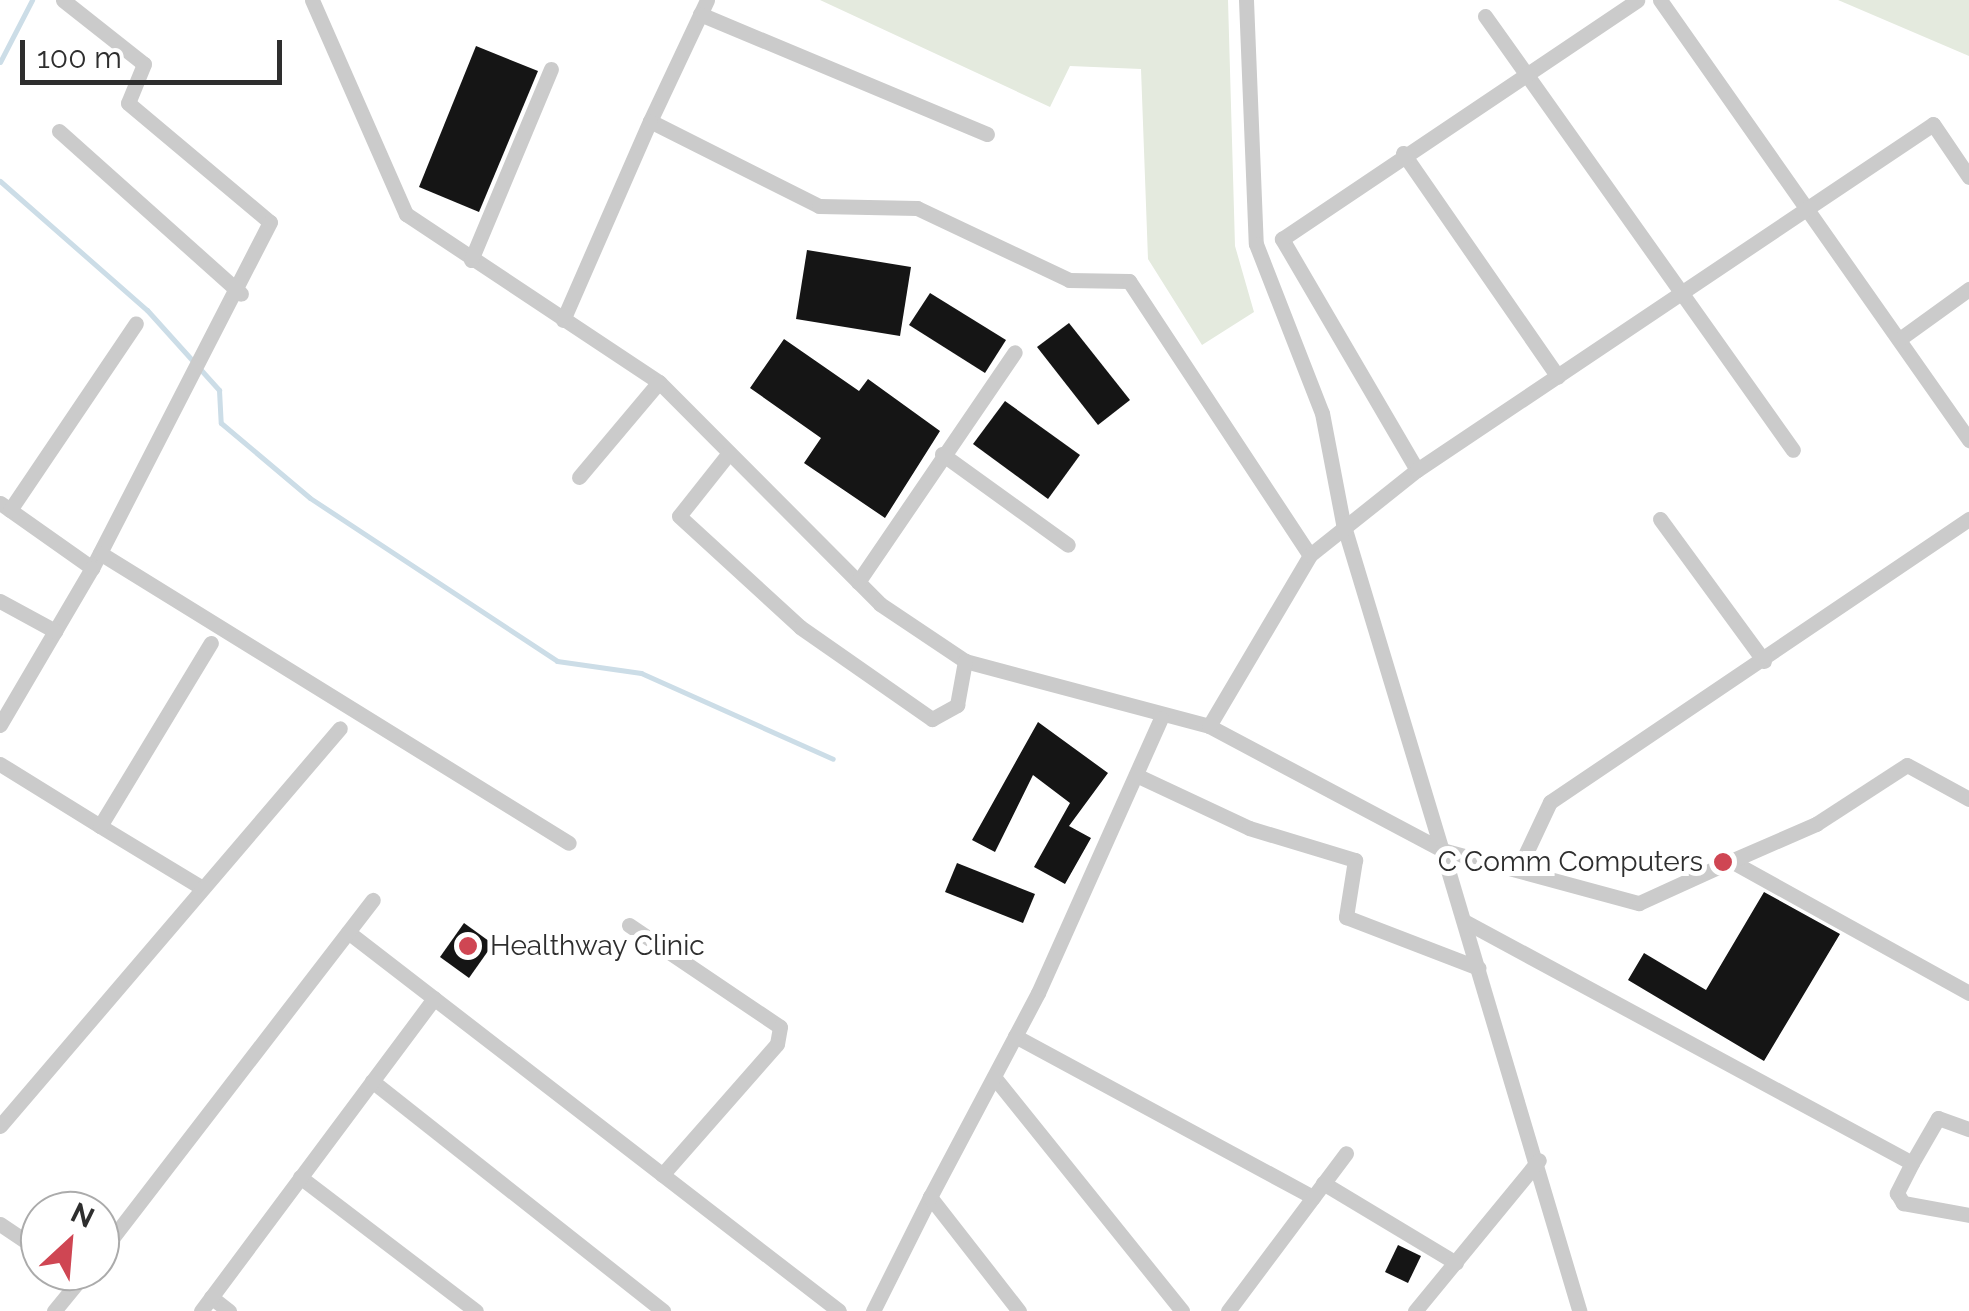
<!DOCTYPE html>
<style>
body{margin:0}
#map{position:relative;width:1969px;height:1311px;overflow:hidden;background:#fff;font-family:Raleway,sans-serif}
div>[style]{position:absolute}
.green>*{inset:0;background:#e4eade}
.stream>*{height:5px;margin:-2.5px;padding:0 2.5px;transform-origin:2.5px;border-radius:2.5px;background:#ccdde7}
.building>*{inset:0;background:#151515}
.street>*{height:15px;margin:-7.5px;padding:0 7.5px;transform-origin:7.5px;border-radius:7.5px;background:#cbcbcb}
.dots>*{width:28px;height:28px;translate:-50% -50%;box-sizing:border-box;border:5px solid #fff;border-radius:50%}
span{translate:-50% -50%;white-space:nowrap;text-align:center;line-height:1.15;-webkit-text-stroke:10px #fff;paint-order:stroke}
.poi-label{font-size:28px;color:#2e2e2e}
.right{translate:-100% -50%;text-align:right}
.left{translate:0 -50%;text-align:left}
.north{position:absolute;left:20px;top:1191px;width:100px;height:100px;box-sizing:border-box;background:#fff;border:2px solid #ababab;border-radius:50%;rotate:26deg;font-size:28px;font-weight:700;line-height:40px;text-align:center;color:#2e2e2e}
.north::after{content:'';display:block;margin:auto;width:35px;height:45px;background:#cf4653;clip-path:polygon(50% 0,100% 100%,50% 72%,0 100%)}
.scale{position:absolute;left:20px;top:40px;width:262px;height:45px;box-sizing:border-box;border:5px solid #2e2e2e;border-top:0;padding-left:12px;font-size:30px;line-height:35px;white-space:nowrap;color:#2e2e2e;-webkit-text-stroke:8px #fff;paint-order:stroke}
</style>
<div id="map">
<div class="green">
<i style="clip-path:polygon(820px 0,1228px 0,1235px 246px,1254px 312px,1202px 345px,1148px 259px,1141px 69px,1070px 66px,1050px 107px)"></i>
<i style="clip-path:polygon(1838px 0,1969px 0,1969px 56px)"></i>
</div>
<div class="stream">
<i style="left:0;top:62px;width:70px;rotate:-62.7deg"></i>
<i style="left:0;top:181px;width:196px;rotate:41.3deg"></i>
<i style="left:147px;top:310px;width:108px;rotate:48deg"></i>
<i style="left:219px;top:390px;width:33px;rotate:87deg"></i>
<i style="left:221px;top:423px;width:116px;rotate:40.1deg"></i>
<i style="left:310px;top:498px;width:296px;rotate:33.4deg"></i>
<i style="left:557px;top:661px;width:85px;rotate:8.1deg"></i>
<i style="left:641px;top:673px;width:210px;rotate:24.1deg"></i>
</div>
<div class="building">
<i style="clip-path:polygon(476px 46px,538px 71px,479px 212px,419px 187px)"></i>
<i style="clip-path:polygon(807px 250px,911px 267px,900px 336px,796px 319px)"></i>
<i style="clip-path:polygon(930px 293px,1006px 340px,985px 373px,909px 325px)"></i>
<i style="clip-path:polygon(1069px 323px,1130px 400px,1098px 425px,1037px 347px)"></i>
<i style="clip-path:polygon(784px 339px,859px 391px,868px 379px,940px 431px,885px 518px,804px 463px,821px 438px,750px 388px)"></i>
<i style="clip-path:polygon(1005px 401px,1080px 455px,1048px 499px,973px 444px)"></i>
<i style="clip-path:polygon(1038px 722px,1108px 773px,1069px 826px,1091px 838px,1065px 884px,1034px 867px,1070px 803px,1033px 775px,995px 852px,972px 840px)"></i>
<i style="clip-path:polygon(957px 863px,1035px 894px,1023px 923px,945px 892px)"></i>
<i style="clip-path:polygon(1764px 892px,1840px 934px,1764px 1061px,1628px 980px,1644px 953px,1706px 990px)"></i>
<i style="clip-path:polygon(464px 923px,493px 944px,469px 978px,440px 957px)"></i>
<i style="clip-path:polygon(1398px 1245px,1421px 1256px,1408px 1283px,1385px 1272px)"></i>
</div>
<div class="street">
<i style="left:63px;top:0;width:103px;rotate:38.3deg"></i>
<i style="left:144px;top:64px;width:42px;rotate:112.3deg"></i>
<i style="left:128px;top:103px;width:185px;rotate:40deg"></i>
<i style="left:270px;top:222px;width:389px;rotate:117.2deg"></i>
<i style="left:312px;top:0;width:234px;rotate:66.3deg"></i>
<i style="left:406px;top:214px;width:304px;rotate:33.6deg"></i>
<i style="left:659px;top:382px;width:313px;rotate:45.1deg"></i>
<i style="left:880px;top:604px;width:102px;rotate:33.8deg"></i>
<i style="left:965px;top:661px;width:253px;rotate:14.9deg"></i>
<i style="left:1209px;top:726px;width:264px;rotate:28deg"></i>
<i style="left:1442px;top:850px;width:481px;rotate:73.4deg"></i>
<i style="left:707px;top:0;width:134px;rotate:115.2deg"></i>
<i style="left:650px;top:121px;width:189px;rotate:26.7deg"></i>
<i style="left:819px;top:206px;width:98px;rotate:1.2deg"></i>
<i style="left:917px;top:208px;width:168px;rotate:25.3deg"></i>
<i style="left:1069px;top:280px;width:60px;rotate:1deg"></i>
<i style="left:1129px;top:281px;width:328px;rotate:56.6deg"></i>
<i style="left:1246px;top:0;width:244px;rotate:87.7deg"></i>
<i style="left:1256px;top:244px;width:181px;rotate:68.7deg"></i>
<i style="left:1322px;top:413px;width:112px;rotate:79.2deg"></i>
<i style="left:1343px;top:523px;width:342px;rotate:73.2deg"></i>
<i style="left:1442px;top:850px;width:204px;rotate:15.1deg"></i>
<i style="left:1639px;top:903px;width:101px;rotate:-24.5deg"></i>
<i style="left:1731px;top:861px;width:272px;rotate:29deg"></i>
<i style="left:1660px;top:0;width:538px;rotate:54.92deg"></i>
<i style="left:700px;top:14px;width:311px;rotate:22.7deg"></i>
<i style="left:1485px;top:16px;width:532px;rotate:54.64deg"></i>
<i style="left:59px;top:131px;width:244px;rotate:41.8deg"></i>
<i style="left:1403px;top:153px;width:272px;rotate:55.3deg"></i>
<i style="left:471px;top:260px;width:207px;rotate:-67.3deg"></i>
<i style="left:563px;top:320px;width:217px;rotate:-66.4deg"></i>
<i style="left:1901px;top:338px;width:84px;rotate:-35.8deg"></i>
<i style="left:729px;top:453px;width:80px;rotate:128.4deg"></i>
<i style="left:679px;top:516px;width:164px;rotate:42.5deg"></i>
<i style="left:800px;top:627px;width:161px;rotate:34.9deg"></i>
<i style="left:932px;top:719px;width:29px;rotate:-29deg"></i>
<i style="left:957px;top:705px;width:45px;rotate:-79.7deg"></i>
<i style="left:942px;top:454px;width:155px;rotate:35.8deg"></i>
<i style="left:1417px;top:470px;width:268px;rotate:-120.3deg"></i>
<i style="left:1282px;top:239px;width:428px;rotate:-33.9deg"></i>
<i style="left:579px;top:477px;width:124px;rotate:-49.9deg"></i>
<i style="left:0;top:503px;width:113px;rotate:35.2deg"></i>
<i style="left:92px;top:568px;width:182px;rotate:120.4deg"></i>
<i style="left:10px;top:510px;width:225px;rotate:-56deg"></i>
<i style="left:1660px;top:519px;width:176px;rotate:53.8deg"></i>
<i style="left:100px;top:553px;width:551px;rotate:31.73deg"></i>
<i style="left:858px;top:582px;width:278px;rotate:-55.7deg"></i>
<i style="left:0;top:601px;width:63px;rotate:28.6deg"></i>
<i style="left:1209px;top:726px;width:199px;rotate:-59.4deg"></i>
<i style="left:1310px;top:555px;width:137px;rotate:-38.5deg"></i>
<i style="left:1417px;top:470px;width:621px;rotate:-33.84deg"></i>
<i style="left:1933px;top:124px;width:64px;rotate:55.8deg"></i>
<i style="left:0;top:764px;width:118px;rotate:31.8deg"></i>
<i style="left:1136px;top:775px;width:125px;rotate:25.1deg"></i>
<i style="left:1249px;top:828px;width:111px;rotate:16.8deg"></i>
<i style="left:1355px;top:860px;width:58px;rotate:99deg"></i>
<i style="left:1346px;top:917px;width:142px;rotate:21deg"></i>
<i style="left:1731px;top:861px;width:93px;rotate:-23.5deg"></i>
<i style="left:1816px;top:824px;width:108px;rotate:-33deg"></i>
<i style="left:1907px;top:765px;width:71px;rotate:28.7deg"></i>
<i style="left:1518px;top:870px;width:75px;rotate:-64.8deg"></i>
<i style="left:1550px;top:802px;width:506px;rotate:-34.04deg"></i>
<i style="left:199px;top:886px;width:116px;rotate:-148.8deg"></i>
<i style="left:100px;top:826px;width:214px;rotate:-58.8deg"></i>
<i style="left:1464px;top:921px;width:509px;rotate:28.38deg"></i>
<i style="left:1912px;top:1163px;width:34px;rotate:117deg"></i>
<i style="left:1897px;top:1193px;width:12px;rotate:59deg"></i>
<i style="left:1903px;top:1203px;width:67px;rotate:10.3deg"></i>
<i style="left:629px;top:925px;width:182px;rotate:34deg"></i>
<i style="left:780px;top:1027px;width:17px;rotate:100deg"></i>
<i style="left:777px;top:1044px;width:174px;rotate:131.3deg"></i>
<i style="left:348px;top:932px;width:620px;rotate:37.66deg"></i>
<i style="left:1015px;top:1036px;width:339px;rotate:28.4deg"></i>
<i style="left:994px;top:1077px;width:300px;rotate:51.2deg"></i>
<i style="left:372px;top:1081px;width:371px;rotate:38.3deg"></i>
<i style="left:0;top:1126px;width:523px;rotate:-49.49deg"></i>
<i style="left:1912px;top:1163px;width:52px;rotate:-60deg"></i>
<i style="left:1938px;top:1118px;width:33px;rotate:20deg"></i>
<i style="left:300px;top:1177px;width:221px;rotate:37.3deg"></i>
<i style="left:1323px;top:1183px;width:155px;rotate:31deg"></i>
<i style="left:0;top:1224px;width:48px;rotate:34deg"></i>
<i style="left:100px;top:1254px;width:447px;rotate:-52.4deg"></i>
<i style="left:211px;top:1297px;width:23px;rotate:38deg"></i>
<i style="left:54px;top:1311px;width:43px;rotate:-50.7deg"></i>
<i style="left:201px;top:1311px;width:390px;rotate:-53.3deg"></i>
<i style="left:873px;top:1311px;width:127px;rotate:-63.4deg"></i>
<i style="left:1019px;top:1311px;width:145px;rotate:-128deg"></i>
<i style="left:930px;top:1197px;width:231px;rotate:-62.1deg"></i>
<i style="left:1038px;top:993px;width:301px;rotate:-65.9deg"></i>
<i style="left:1228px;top:1311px;width:197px;rotate:-53.2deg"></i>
<i style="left:1415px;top:1311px;width:195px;rotate:-50.6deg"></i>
</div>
<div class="dots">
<i style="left:1723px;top:862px;background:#cf4653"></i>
<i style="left:468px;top:946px;background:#cf4653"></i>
</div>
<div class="poi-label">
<span class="right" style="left:1703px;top:862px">C Comm Computers</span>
<span class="left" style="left:490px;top:946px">Healthway Clinic</span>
</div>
<div class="north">N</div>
<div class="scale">100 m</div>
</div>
